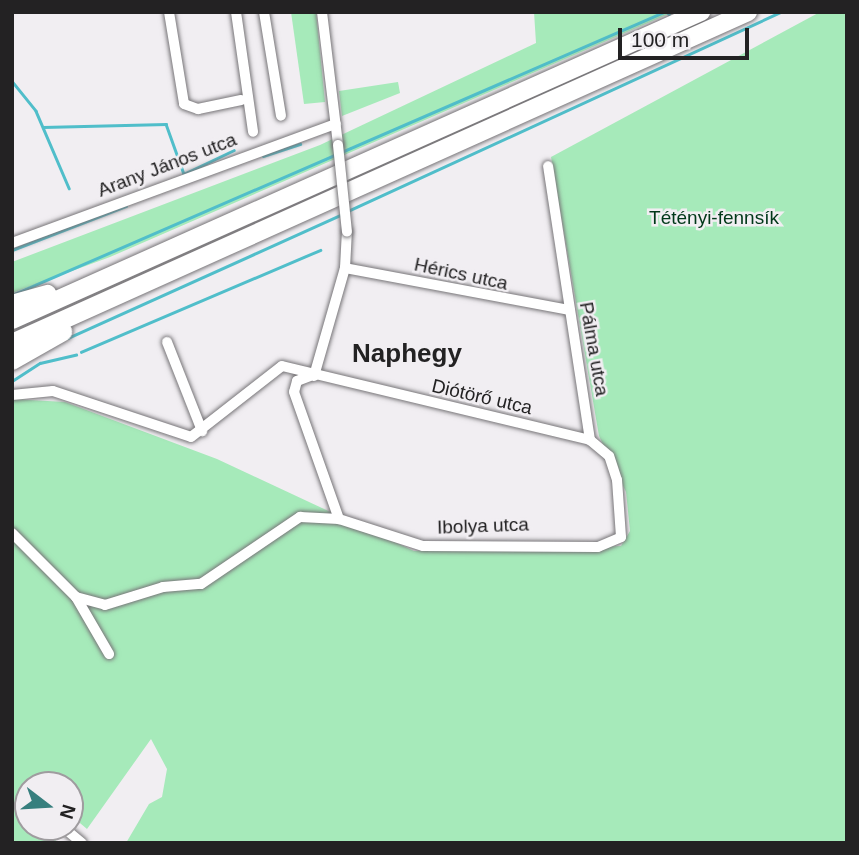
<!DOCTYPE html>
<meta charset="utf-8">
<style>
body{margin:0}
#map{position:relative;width:859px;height:855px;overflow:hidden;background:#f1eef2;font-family:Helvetica,sans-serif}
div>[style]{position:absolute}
.green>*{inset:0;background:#a6eaba}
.stream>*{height:2.5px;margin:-1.25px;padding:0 1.25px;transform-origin:1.25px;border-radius:1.25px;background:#50beca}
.roads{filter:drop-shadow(0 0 2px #777578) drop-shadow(0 0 2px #777578)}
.street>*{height:10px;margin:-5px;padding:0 5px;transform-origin:5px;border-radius:5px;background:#fff}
.highway>*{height:18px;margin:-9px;padding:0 9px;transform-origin:9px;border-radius:9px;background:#fff}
.bridges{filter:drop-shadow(0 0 2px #777578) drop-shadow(0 0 2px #777578)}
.street-bridge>*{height:10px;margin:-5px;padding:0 5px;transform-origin:5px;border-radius:5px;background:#fff}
span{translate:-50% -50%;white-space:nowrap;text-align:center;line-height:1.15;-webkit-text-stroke:5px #f1eef2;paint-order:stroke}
.street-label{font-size:19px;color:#232223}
.park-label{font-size:19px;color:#003819}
.district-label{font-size:26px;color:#232223;font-weight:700}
.frame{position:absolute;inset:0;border:14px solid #232223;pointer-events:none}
.north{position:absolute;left:14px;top:771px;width:70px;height:70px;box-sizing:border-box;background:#f1eef2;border:2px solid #9f9c9f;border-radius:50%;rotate:107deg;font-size:19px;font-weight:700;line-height:28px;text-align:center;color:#232223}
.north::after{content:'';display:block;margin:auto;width:24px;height:32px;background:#377f7e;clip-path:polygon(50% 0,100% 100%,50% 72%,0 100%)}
.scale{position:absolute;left:618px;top:28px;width:131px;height:32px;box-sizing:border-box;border:4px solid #232223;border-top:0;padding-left:9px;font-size:21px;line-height:24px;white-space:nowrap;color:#232223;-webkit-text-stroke:5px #f1eef2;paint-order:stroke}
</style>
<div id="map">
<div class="green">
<i style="clip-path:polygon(291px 12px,316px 12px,325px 102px,304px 104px)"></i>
<i style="clip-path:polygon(534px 12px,673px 12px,110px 257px,12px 293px,12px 262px,320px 145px,536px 43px)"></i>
<i style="clip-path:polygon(820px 12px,847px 12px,847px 843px,126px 843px,149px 804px,162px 797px,167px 769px,151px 739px,87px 829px,74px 818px,70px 823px,70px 785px,28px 785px,28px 827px,66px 827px,54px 843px,12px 843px,12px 399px,65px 402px,217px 459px,414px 551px,621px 546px,630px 531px,626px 492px,599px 436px,551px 157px)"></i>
<i style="clip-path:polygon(398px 82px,400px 93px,342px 116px,339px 91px)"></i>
</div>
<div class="stream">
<i style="left:667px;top:12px;width:3px;rotate:45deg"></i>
<i style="left:12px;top:81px;width:38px;rotate:51deg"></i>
<i style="left:36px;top:111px;width:84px;rotate:66.8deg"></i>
<i style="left:43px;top:127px;width:123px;rotate:-1.4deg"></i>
<i style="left:166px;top:124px;width:53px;rotate:70.2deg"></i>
<i style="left:184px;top:174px;width:55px;rotate:-25.6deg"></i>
<i style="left:263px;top:156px;width:39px;rotate:-18deg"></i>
<i style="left:348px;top:211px;width:477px;rotate:-24.7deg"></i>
<i style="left:12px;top:250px;width:122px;rotate:-21.1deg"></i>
<i style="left:12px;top:295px;width:711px;rotate:-23.46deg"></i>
<i style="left:68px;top:338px;width:301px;rotate:-24.3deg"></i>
<i style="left:81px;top:352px;width:260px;rotate:-23.1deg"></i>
<i style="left:12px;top:381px;width:33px;rotate:-33deg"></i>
<i style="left:40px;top:363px;width:37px;rotate:-13deg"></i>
</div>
<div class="roads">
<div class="street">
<i style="left:169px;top:12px;width:93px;rotate:80.7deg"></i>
<i style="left:184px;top:104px;width:15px;rotate:20deg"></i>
<i style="left:198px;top:109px;width:44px;rotate:-11.8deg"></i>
<i style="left:236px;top:12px;width:121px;rotate:81.9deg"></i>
<i style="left:264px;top:12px;width:105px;rotate:80.7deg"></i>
<i style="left:322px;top:12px;width:134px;rotate:83.1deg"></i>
<i style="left:12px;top:243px;width:345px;rotate:-20.2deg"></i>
<i style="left:345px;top:268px;width:228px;rotate:10.6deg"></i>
<i style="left:167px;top:342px;width:96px;rotate:68.5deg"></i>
<i style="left:310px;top:376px;width:14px;rotate:159deg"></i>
<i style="left:297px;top:381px;width:11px;rotate:105deg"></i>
<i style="left:294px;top:392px;width:135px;rotate:70.5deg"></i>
<i style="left:314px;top:376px;width:112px;rotate:-74deg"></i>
<i style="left:345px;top:268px;width:36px;rotate:-87deg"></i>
<i style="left:12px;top:395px;width:41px;rotate:-5.6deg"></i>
<i style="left:53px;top:391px;width:145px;rotate:18.4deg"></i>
<i style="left:191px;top:437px;width:115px;rotate:-38deg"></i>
<i style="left:282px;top:366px;width:317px;rotate:13.5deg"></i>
<i style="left:12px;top:533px;width:91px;rotate:45deg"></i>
<i style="left:76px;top:597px;width:66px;rotate:59.9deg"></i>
<i style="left:76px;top:597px;width:30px;rotate:15deg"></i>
<i style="left:105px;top:605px;width:61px;rotate:-17.2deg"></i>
<i style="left:163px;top:587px;width:38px;rotate:-5deg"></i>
<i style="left:201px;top:584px;width:120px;rotate:-34.1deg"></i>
<i style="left:300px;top:517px;width:39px;rotate:3deg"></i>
<i style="left:339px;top:519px;width:88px;rotate:17.8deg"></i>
<i style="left:423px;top:546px;width:175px;rotate:0.3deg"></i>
<i style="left:598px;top:547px;width:25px;rotate:-23deg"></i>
<i style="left:621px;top:537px;width:57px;rotate:-94deg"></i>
<i style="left:617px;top:480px;width:25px;rotate:-108deg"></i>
<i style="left:609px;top:456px;width:25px;rotate:-140deg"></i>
<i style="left:590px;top:440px;width:277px;rotate:-98.7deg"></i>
<i style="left:64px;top:828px;width:23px;rotate:40deg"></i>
</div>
<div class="highway">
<i style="left:12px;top:304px;width:37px;rotate:-16deg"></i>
<i style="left:12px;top:320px;width:755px;rotate:-24.09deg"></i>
<i style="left:12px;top:343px;width:807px;rotate:-24.21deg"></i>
<i style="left:12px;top:361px;width:59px;rotate:-29.6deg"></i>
</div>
</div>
<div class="bridges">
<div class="street-bridge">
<i style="left:338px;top:145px;width:87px;rotate:84.1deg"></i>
</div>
</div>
<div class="street-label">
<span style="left:167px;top:165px;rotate:-21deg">Arany János utca</span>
<span style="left:461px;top:274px;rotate:12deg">Hérics utca</span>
<span style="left:594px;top:349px;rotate:80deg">Pálma utca</span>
<span style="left:482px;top:397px;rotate:13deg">Diótörő utca</span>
<span style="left:483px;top:526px;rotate:-2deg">Ibolya utca</span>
</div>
<div class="park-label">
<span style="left:714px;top:218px">Tétényi-fennsík</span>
</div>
<div class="district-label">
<span style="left:407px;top:354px">Naphegy</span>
</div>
<div class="frame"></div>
<div class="north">N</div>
<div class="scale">100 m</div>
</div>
